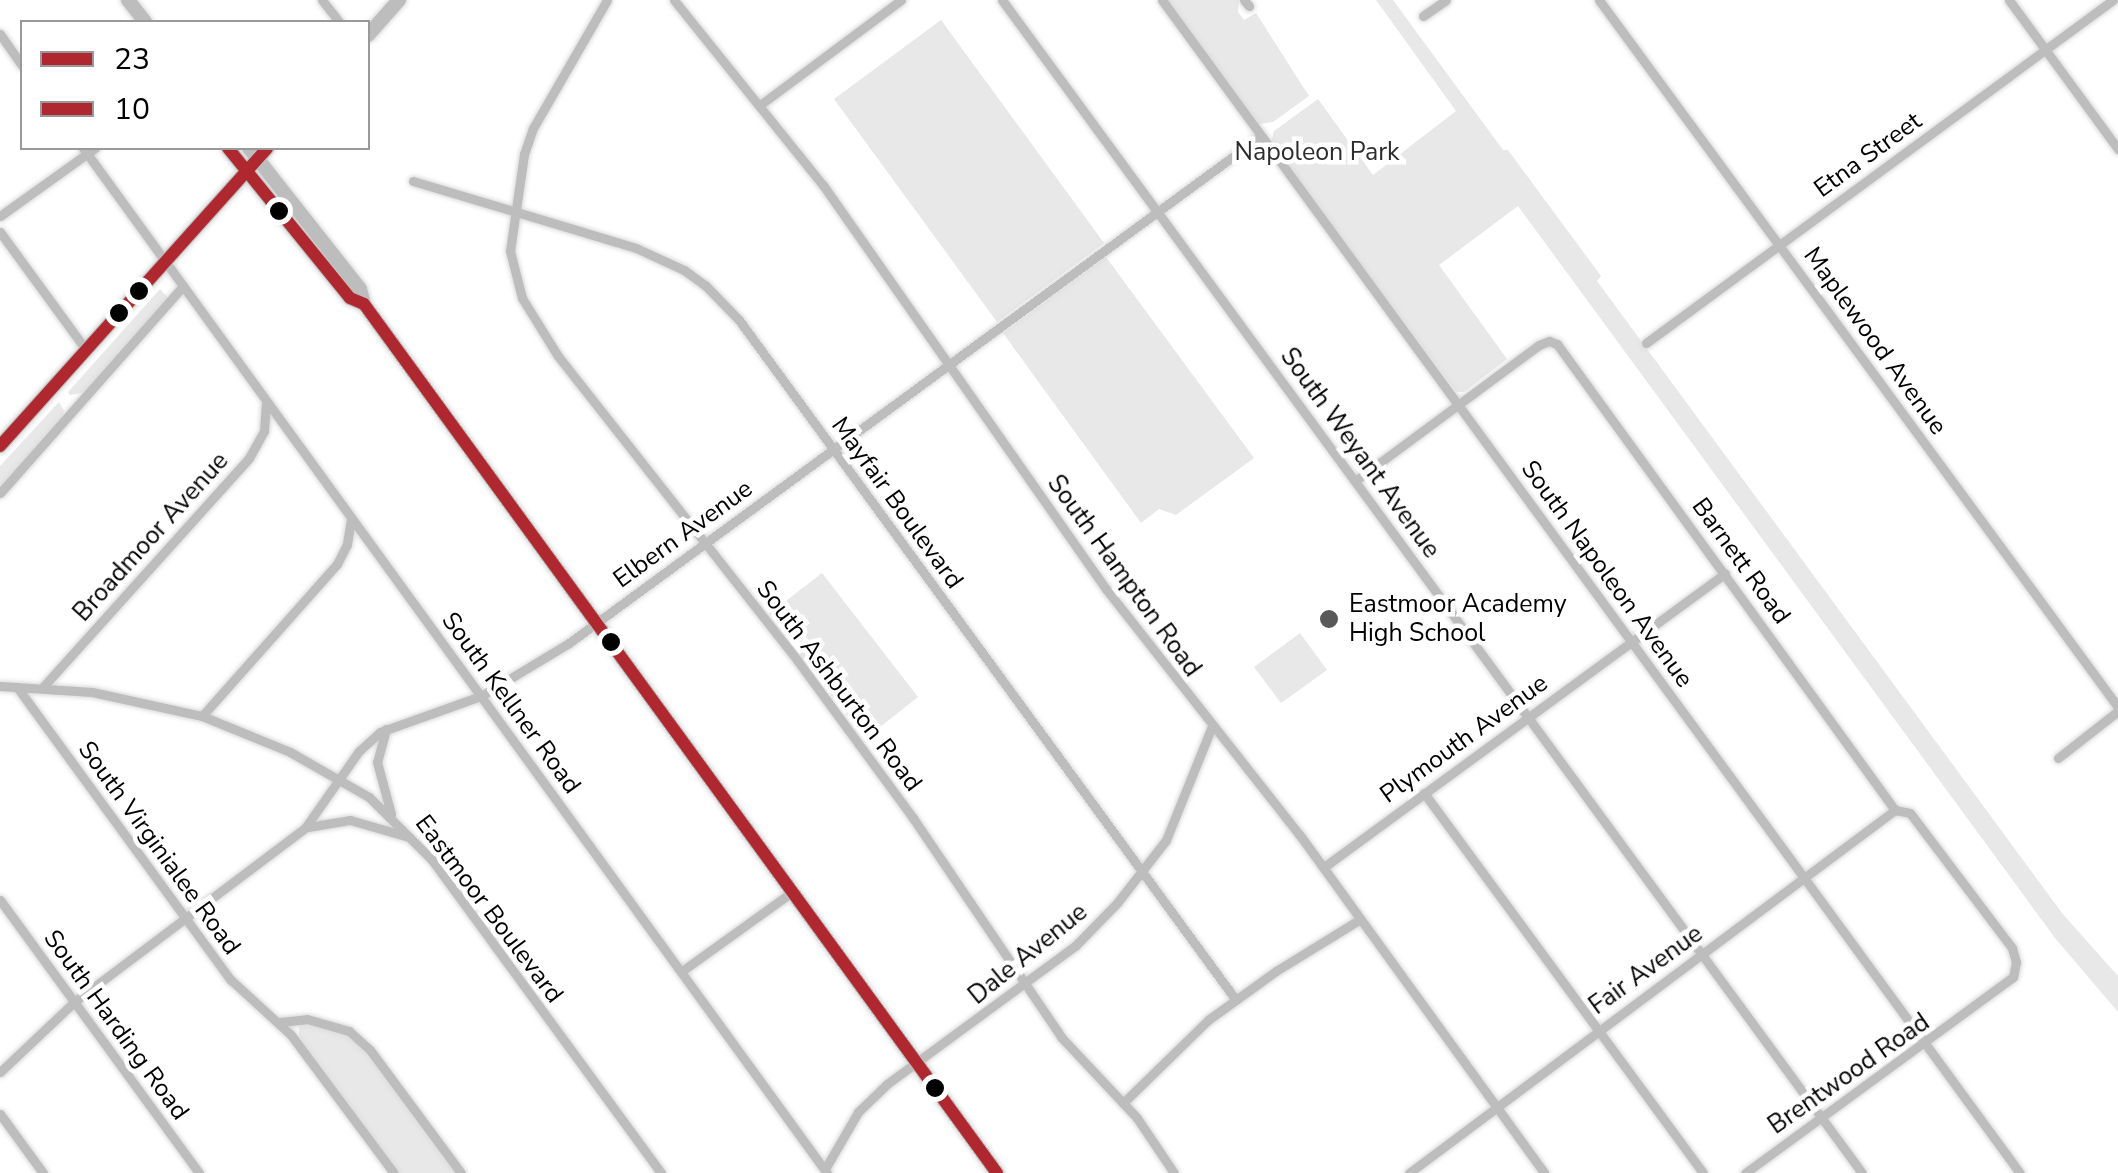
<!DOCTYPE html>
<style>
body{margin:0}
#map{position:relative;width:2118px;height:1173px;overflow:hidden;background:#fff;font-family:"Nunito Sans",sans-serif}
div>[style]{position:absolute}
.green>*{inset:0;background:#e8e8e8}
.roads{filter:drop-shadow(0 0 2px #dbdbdb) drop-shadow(0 0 2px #dbdbdb)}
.street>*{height:9px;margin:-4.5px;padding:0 4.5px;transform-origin:4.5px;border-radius:4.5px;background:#bdbdbd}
.primary>*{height:14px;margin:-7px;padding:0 7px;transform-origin:7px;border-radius:7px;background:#bdbdbd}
.bus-1>*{height:12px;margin:-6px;padding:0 6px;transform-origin:6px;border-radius:6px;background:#af272f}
.bus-2>*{height:12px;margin:-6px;padding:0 6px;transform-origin:6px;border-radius:6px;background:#af272f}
.dots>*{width:28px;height:28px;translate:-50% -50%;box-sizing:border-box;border:5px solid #fff;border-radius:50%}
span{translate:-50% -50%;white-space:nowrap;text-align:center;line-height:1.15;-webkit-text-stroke:9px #fff;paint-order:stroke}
.park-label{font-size:25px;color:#2c2c2c}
.street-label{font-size:25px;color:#000}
.poi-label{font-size:25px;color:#000}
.left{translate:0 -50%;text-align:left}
.legend{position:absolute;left:20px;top:20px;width:350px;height:130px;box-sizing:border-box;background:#fff;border:2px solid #999;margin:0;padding:12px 18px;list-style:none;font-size:30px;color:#000}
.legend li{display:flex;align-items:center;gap:20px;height:50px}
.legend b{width:50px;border:2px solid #999}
</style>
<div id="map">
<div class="green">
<i style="clip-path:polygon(1167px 0,1239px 0,1238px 12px,1244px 20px,1256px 13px,1309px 96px,1273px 122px,1259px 124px)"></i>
<i style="clip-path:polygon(1376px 0,1393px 0,1503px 150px,1508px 150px,1601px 276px,1597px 281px,2062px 913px,2118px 976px,2118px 1012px,2055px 938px,1518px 206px,1439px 265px,1507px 359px,1464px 392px,1456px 392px,1271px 143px,1274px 131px,1318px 99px,1373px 175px,1456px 111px)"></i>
<i style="clip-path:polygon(941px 20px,1104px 243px,997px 322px,834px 99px)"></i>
<i style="clip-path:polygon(1106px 257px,1254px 458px,1176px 515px,1159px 509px,1141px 523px,1003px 333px)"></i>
<i style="clip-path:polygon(160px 289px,168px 298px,87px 392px,70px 395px,68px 392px)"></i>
<i style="clip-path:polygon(59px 402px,64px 411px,61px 422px,0 489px,0 466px)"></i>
<i style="clip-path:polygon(822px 573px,918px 697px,865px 739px,769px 614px)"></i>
<i style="clip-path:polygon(1300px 633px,1327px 670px,1281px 703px,1254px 667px)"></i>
<i style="clip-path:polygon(314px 1024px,343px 1033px,361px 1046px,455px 1173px,399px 1173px,299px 1037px,299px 1026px)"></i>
</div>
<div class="roads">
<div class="street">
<i style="left:322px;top:0;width:28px;rotate:52deg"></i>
<i style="left:607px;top:0;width:148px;rotate:120deg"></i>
<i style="left:533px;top:128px;width:28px;rotate:109deg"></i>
<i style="left:524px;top:154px;width:98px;rotate:98.2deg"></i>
<i style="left:510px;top:251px;width:49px;rotate:75.7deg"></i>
<i style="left:522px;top:298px;width:68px;rotate:58.2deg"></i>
<i style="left:558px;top:356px;width:387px;rotate:51.8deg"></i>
<i style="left:797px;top:660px;width:196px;rotate:53.7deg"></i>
<i style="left:913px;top:818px;width:264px;rotate:55.9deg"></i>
<i style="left:1061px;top:1037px;width:111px;rotate:46.8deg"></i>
<i style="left:1137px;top:1118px;width:66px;rotate:56.1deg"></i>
<i style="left:674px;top:0;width:238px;rotate:51.2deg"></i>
<i style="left:823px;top:185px;width:493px;rotate:55deg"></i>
<i style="left:1106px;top:589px;width:312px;rotate:51.8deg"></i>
<i style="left:1299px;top:834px;width:418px;rotate:54.1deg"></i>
<i style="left:1002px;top:0;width:1454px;rotate:53.75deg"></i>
<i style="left:1162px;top:0;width:1453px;rotate:53.82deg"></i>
<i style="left:1244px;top:0;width:8px;rotate:50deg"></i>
<i style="left:1599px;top:0;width:877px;rotate:53.72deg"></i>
<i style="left:2009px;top:0;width:185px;rotate:53.8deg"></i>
<i style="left:1423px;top:16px;width:28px;rotate:-35deg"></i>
<i style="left:0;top:34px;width:38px;rotate:55deg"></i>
<i style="left:760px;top:105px;width:176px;rotate:-36.7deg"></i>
<i style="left:83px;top:148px;width:1267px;rotate:54.03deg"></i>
<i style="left:413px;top:181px;width:233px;rotate:16.7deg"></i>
<i style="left:636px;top:248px;width:53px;rotate:24.6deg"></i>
<i style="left:684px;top:270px;width:26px;rotate:36deg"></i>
<i style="left:705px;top:285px;width:49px;rotate:45.8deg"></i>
<i style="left:739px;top:320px;width:842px;rotate:53.84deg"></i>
<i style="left:0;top:216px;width:117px;rotate:-35.6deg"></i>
<i style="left:0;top:232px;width:146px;rotate:53.9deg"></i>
<i style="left:1646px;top:343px;width:579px;rotate:-36.3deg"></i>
<i style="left:1355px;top:481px;width:229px;rotate:-36.5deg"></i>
<i style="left:1539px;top:345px;width:11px;rotate:-22deg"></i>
<i style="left:1549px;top:341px;width:9px;rotate:21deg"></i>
<i style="left:1557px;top:344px;width:576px;rotate:54.05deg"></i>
<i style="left:0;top:493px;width:276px;rotate:-48.5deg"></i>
<i style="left:0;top:686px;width:92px;rotate:3.7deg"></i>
<i style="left:92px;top:692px;width:113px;rotate:12.3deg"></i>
<i style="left:202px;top:716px;width:95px;rotate:22.2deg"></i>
<i style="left:290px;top:752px;width:91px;rotate:29.7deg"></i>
<i style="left:369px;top:797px;width:89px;rotate:45deg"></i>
<i style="left:432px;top:860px;width:388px;rotate:53.8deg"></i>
<i style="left:17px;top:687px;width:363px;rotate:53.9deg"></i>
<i style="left:231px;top:980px;width:81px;rotate:42.5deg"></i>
<i style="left:291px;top:1035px;width:172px;rotate:53.3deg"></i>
<i style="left:42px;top:688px;width:309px;rotate:-48deg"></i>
<i style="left:249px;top:458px;width:31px;rotate:-61deg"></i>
<i style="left:264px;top:431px;width:27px;rotate:-86deg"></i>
<i style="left:202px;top:716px;width:203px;rotate:-48.4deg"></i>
<i style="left:337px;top:564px;width:22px;rotate:-63deg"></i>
<i style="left:347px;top:544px;width:26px;rotate:-81deg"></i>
<i style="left:386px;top:729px;width:34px;rotate:105deg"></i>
<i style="left:377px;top:762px;width:54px;rotate:74.9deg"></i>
<i style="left:2058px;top:758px;width:76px;rotate:-38.1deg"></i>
<i style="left:1424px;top:793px;width:471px;rotate:53.7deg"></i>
<i style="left:308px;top:827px;width:43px;rotate:-9.5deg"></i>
<i style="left:350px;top:820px;width:61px;rotate:16.1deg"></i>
<i style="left:1324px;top:867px;width:497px;rotate:-36.2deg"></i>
<i style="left:0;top:900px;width:338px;rotate:53.9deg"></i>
<i style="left:682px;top:971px;width:135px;rotate:-35.7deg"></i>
<i style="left:280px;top:1022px;width:27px;rotate:-6deg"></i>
<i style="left:307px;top:1019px;width:44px;rotate:15.9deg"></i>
<i style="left:349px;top:1031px;width:28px;rotate:42deg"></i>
<i style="left:370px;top:1050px;width:153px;rotate:53.5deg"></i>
<i style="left:0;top:1072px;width:102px;rotate:-43.4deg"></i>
<i style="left:74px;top:1002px;width:289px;rotate:-37deg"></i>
<i style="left:305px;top:828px;width:94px;rotate:-55deg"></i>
<i style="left:359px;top:751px;width:28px;rotate:-42deg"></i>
<i style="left:380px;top:732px;width:107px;rotate:-19.6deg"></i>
<i style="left:481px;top:696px;width:103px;rotate:-31.1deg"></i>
<i style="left:569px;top:643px;width:858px;rotate:-36.23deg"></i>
<i style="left:1123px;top:1103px;width:119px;rotate:-44.3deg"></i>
<i style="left:1208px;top:1020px;width:84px;rotate:-35.8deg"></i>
<i style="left:1276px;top:971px;width:97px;rotate:-31.6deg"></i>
<i style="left:0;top:1114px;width:73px;rotate:53.9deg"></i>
<i style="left:825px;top:1169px;width:66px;rotate:-59.9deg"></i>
<i style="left:858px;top:1112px;width:40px;rotate:-44deg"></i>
<i style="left:887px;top:1084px;width:233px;rotate:-36.3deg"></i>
<i style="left:1075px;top:946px;width:60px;rotate:-45.7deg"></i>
<i style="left:1117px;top:903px;width:80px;rotate:-52.1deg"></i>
<i style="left:1166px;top:840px;width:123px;rotate:-68deg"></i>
<i style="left:1409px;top:1173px;width:607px;rotate:-36.76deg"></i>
<i style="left:1895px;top:810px;width:15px;rotate:11deg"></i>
<i style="left:1910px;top:813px;width:169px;rotate:52.9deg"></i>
<i style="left:2012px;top:948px;width:15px;rotate:74deg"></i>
<i style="left:2016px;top:962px;width:15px;rotate:101deg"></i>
<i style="left:2013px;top:977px;width:332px;rotate:143.8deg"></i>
</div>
<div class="primary">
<i style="left:128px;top:0;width:28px;rotate:52deg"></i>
<i style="left:368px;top:35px;width:47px;rotate:-48.5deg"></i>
<i style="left:228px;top:148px;width:193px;rotate:50.9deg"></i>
<i style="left:350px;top:298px;width:15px;rotate:23deg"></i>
<i style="left:364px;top:304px;width:1075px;rotate:53.93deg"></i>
<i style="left:249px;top:148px;width:179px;rotate:51.8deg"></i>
<i style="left:360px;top:289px;width:16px;rotate:75deg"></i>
<i style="left:0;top:446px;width:400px;rotate:-48.1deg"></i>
</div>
</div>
<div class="bus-1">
<i style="left:228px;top:148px;width:193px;rotate:50.9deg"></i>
<i style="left:350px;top:298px;width:15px;rotate:23deg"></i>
<i style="left:364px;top:304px;width:1075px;rotate:53.93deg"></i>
</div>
<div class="bus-2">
<i style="left:0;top:446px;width:400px;rotate:-48.1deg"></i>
</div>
<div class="dots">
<i style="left:279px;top:211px;background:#000"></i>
<i style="left:139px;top:291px;background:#000"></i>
<i style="left:119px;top:313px;background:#000"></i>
<i style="left:1329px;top:619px;background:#595959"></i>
<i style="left:611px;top:642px;background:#000"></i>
<i style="left:935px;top:1088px;background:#000"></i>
</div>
<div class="park-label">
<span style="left:1317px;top:152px">Napoleon Park</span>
</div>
<div class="street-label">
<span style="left:1868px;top:155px;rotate:-36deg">Etna Street</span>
<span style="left:1875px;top:341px;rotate:54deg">Maplewood Avenue</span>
<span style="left:1360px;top:453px;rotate:54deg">South Weyant Avenue</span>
<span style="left:897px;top:503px;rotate:54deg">Mayfair Boulevard</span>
<span style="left:683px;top:534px;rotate:-36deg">Elbern Avenue</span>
<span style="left:151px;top:537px;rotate:-48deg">Broadmoor Avenue</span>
<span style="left:1741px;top:561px;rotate:54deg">Barnett Road</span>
<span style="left:1607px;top:574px;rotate:54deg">South Napoleon Avenue</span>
<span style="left:1124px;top:576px;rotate:54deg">South Hampton Road</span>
<span style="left:839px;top:686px;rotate:53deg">South Ashburton Road</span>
<span style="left:511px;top:703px;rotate:54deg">South Kellner Road</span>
<span style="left:1464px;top:739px;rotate:-36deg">Plymouth Avenue</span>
<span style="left:159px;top:848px;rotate:54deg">South Virginialee Road</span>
<span style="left:489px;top:909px;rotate:53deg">Eastmoor Boulevard</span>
<span style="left:1028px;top:954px;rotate:-39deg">Dale Avenue</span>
<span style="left:1646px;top:970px;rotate:-36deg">Fair Avenue</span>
<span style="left:116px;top:1025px;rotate:54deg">South Harding Road</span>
<span style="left:1849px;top:1074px;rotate:-35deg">Brentwood Road</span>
</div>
<div class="poi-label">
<span class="left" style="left:1349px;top:619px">Eastmoor Academy<br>High School</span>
</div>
<ul class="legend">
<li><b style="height:12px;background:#af272f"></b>23</li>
<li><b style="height:12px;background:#af272f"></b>10</li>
</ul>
</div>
